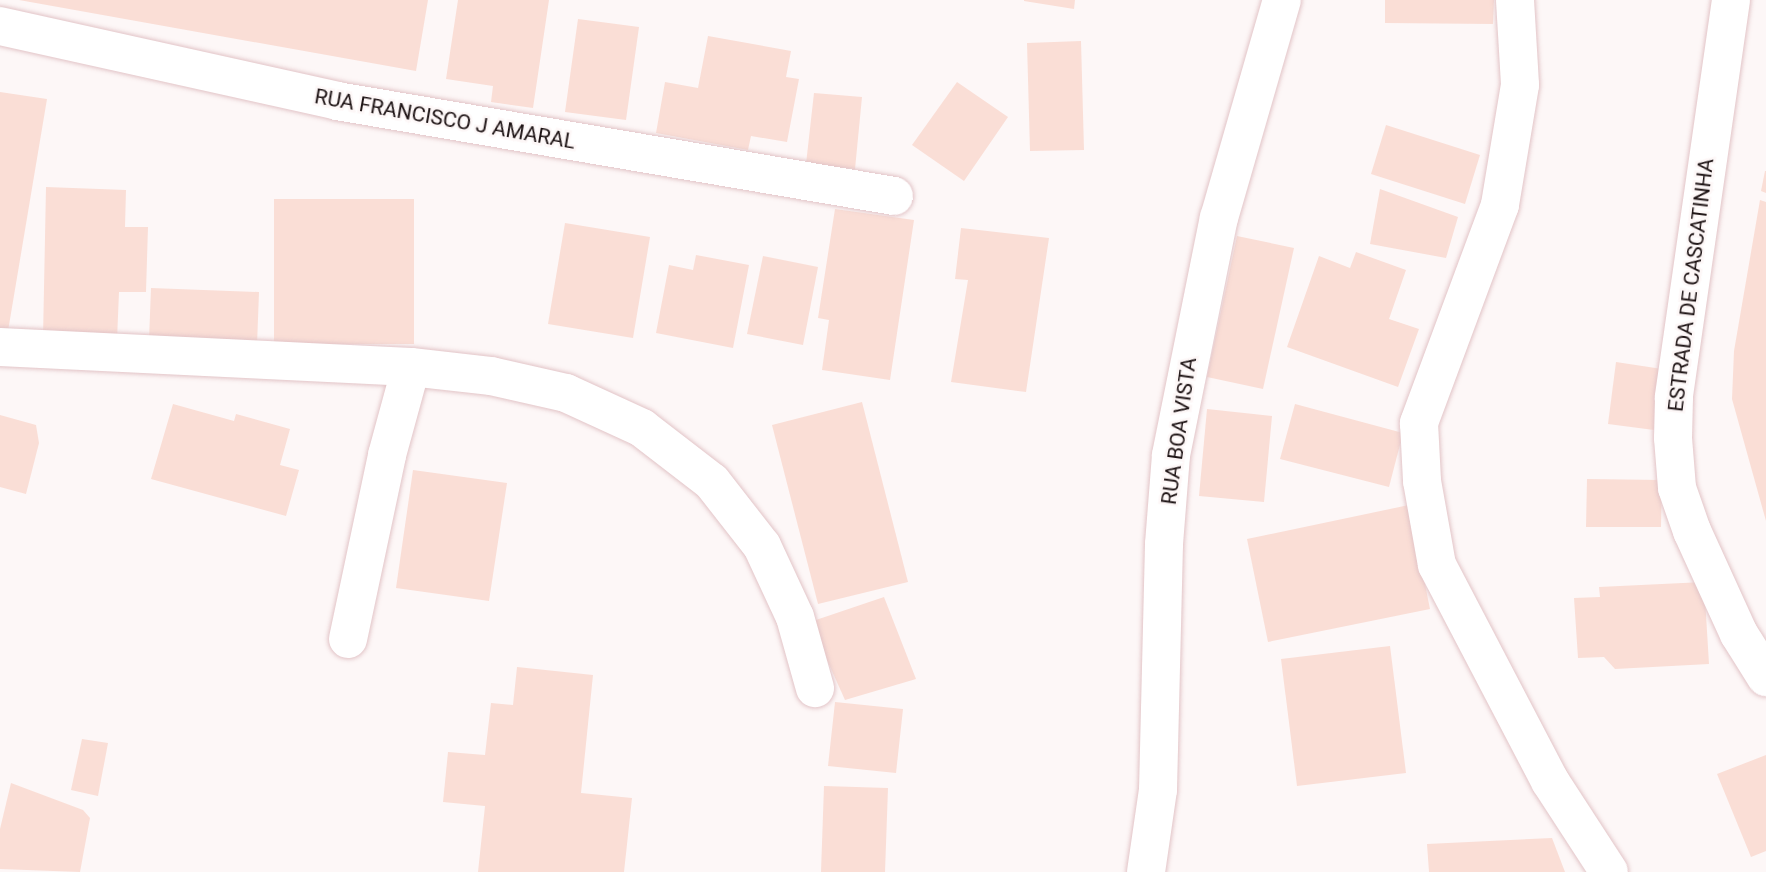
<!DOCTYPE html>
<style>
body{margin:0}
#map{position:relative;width:1766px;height:872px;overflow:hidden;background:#fdf7f7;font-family:Roboto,sans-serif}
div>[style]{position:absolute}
.building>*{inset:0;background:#faded6}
.roads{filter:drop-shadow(0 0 2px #e2c4c7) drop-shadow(0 0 2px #e2c4c7)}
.minor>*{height:38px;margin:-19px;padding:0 19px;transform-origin:19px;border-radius:19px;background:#fff}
span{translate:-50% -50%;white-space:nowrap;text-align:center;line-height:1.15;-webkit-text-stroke:5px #fdf7f7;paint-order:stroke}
.street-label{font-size:21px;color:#1c1213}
</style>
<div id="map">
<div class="building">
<i style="clip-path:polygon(19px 0,428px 0,416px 71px)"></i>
<i style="clip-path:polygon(458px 0,549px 0,533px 108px,491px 102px,493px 86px,446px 79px)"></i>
<i style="clip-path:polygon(1024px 0,1075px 0,1074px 9px,1024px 1px)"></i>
<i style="clip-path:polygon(1385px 0,1494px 0,1493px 24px,1385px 23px)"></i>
<i style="clip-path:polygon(578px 19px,639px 27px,626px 120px,565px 112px)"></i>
<i style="clip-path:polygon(708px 36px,791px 51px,786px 77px,799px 79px,787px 142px,751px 136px,748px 150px,656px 133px,665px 82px,698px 88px)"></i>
<i style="clip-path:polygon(1081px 41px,1084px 150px,1030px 151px,1027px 43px)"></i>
<i style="clip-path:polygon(957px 82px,1008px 117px,964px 181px,912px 145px)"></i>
<i style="clip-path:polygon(0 92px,47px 99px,6px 343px,0 342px)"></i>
<i style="clip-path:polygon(814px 93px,862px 97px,855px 169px,806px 164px)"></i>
<i style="clip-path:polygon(1386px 125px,1480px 155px,1465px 204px,1371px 174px)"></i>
<i style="clip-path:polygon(1765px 171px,1766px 171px,1766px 193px,1761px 191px)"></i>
<i style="clip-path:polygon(46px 187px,126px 190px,125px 227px,148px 227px,146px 292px,119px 292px,117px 340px,43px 338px)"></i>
<i style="clip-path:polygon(1380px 189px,1458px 217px,1446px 258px,1370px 244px)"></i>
<i style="clip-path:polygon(274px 199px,414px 199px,414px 344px,274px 344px)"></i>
<i style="clip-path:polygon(1760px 200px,1766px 202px,1766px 521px,1732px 399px,1734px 351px)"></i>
<i style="clip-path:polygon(835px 209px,914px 220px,890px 380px,822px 370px,829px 320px,818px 318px)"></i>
<i style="clip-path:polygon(565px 223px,650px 237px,633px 338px,548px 324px)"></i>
<i style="clip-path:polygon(961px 228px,1049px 238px,1026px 392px,951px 382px,968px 280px,955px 279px)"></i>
<i style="clip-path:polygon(1237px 236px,1294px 248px,1263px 389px,1207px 377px)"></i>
<i style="clip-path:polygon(1356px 252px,1406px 270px,1389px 319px,1419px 329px,1398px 387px,1287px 347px,1319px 256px,1350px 268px)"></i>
<i style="clip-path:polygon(696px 255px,749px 265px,733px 348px,656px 333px,669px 265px,693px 270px)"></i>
<i style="clip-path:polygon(763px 256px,818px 267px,803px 345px,747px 334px)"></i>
<i style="clip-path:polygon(151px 288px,259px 292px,257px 345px,149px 340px)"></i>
<i style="clip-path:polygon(1616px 362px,1662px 369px,1654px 430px,1608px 424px)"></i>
<i style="clip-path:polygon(862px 402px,908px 582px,818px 604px,772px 425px)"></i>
<i style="clip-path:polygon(173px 404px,234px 421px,236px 414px,290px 429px,280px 465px,299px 470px,286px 516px,151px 479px)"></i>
<i style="clip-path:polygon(1295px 404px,1403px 433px,1389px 487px,1280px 459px)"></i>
<i style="clip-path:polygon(1207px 409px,1272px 416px,1264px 502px,1199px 496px)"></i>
<i style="clip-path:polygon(0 415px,36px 425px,39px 443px,26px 494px,0 487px)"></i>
<i style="clip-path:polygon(413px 470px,507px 483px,489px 601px,396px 588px)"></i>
<i style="clip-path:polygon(1587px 479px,1662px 480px,1661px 527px,1586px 527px)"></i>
<i style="clip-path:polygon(1409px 505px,1430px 609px,1268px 642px,1247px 539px)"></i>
<i style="clip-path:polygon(1704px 582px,1709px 664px,1615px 669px,1604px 657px,1578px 658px,1574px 598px,1600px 597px,1599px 587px)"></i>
<i style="clip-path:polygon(884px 597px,916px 679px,845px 700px,810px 622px)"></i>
<i style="clip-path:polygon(1390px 646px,1406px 773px,1297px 786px,1281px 659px)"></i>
<i style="clip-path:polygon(517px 667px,593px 675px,581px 793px,632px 798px,624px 872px,478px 872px,485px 806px,443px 802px,448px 752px,485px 755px,491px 703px,513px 705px)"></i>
<i style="clip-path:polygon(835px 702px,903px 709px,896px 773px,828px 766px)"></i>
<i style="clip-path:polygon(82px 739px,108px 743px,98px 796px,71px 790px)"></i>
<i style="clip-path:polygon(1766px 755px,1766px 851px,1751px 857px,1717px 774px)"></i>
<i style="clip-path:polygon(11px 783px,83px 810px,90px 818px,80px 872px,0 869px,0 829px)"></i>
<i style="clip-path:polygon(824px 786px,888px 788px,885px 872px,821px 872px)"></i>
<i style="clip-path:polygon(1552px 838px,1565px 872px,1429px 872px,1427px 844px)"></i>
</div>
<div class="roads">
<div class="minor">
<i style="left:1515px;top:0;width:85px;rotate:86.6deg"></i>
<i style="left:1520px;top:85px;width:122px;rotate:99.5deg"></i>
<i style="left:1500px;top:205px;width:233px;rotate:110.4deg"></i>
<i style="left:1419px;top:423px;width:58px;rotate:87deg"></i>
<i style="left:1422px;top:481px;width:85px;rotate:79.9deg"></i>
<i style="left:1437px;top:565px;width:244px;rotate:62.4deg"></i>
<i style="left:1550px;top:781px;width:108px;rotate:57deg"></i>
<i style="left:1731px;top:0;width:402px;rotate:98.2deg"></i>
<i style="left:1674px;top:398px;width:40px;rotate:91.4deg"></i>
<i style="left:1673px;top:438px;width:50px;rotate:85.4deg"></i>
<i style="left:1677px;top:488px;width:46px;rotate:70.8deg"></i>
<i style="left:1692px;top:531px;width:113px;rotate:65.5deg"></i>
<i style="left:1739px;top:634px;width:51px;rotate:57.9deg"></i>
<i style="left:0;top:26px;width:345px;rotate:12.5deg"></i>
<i style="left:337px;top:101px;width:565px;rotate:9.68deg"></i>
<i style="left:0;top:347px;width:411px;rotate:2.8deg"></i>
<i style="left:411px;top:367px;width:81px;rotate:6.4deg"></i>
<i style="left:491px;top:376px;width:77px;rotate:12.8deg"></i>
<i style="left:566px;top:393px;width:84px;rotate:24.7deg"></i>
<i style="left:642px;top:428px;width:88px;rotate:37.6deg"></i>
<i style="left:712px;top:482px;width:81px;rotate:52deg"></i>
<i style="left:762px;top:546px;width:78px;rotate:65.1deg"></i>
<i style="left:795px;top:617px;width:74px;rotate:74.3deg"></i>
<i style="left:348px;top:639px;width:188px;rotate:-78deg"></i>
<i style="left:387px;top:455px;width:91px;rotate:-74.7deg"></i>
<i style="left:1146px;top:872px;width:83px;rotate:-81.7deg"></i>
<i style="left:1158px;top:790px;width:246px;rotate:-88.6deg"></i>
<i style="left:1164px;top:544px;width:89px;rotate:-85.5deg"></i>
<i style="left:1171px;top:455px;width:242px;rotate:-78.6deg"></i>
<i style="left:1219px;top:218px;width:227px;rotate:-73.9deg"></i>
</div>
</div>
<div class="street-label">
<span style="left:445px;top:119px;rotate:10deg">RUA FRANCISCO J AMARAL</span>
<span style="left:1691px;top:285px;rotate:-83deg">ESTRADA DE CASCATINHA</span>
<span style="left:1179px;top:431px;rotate:-82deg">RUA BOA VISTA</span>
</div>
</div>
